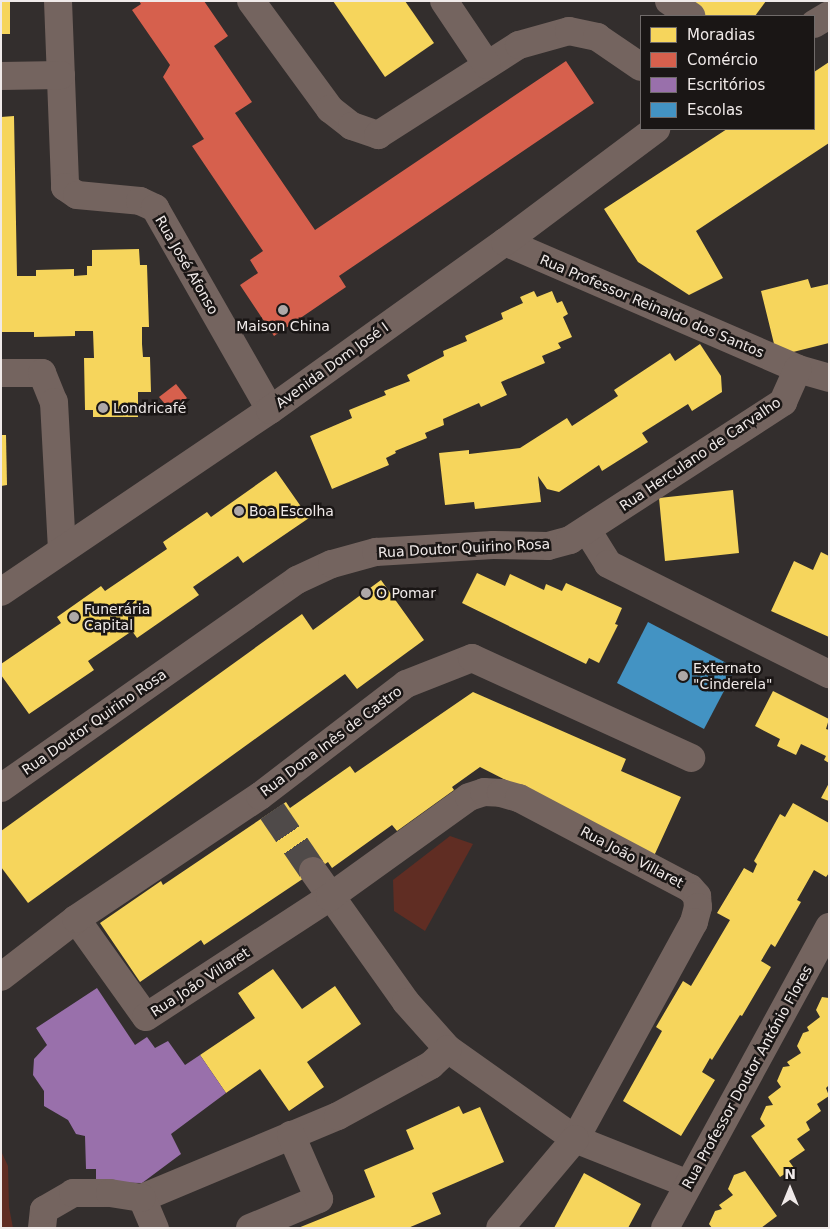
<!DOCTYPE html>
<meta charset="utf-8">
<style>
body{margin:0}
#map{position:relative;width:830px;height:1229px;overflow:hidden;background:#332e2d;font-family:"DejaVu Sans",sans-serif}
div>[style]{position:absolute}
.green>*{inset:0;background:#602d23}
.homes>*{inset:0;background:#f6d55c}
.shops>*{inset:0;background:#d6604d}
.offices>*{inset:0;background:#9970ab}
.schools>*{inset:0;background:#4393c3}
.minor-tunnel>*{height:28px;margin-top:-14px;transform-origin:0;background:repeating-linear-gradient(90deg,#4f4a49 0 28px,transparent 0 42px)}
.minor>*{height:28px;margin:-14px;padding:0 14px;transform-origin:14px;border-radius:14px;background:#74645f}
.dots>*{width:14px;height:14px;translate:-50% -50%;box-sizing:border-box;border:2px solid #1a1615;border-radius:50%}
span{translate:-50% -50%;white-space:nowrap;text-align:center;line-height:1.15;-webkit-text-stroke:5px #1a1615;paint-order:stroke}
.street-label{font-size:14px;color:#f0eae9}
.poi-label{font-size:14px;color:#f0eae9}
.left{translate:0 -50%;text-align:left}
.frame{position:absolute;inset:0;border:2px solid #f0eae9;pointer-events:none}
.legend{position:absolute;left:640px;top:15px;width:175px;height:115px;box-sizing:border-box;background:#1a1615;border:1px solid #706b6a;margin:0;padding:6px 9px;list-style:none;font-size:15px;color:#f0eae9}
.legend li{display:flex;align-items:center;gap:10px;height:25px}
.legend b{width:25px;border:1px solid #706b6a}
.north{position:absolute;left:765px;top:1164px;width:50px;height:50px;-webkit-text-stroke:4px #1a1615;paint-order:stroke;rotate:0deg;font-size:14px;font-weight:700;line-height:20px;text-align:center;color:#f0eae9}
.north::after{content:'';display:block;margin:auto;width:18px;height:22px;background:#f0eae9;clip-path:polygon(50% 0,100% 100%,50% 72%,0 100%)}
</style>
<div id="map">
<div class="green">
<i style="clip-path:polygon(450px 836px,473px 844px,425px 931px,394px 911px,393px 880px)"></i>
<i style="clip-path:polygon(1px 1151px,8px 1166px,9px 1207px,13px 1228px,1px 1228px)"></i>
</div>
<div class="homes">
<i style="clip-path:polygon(1px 1px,10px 1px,10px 34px,1px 34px)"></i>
<i style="clip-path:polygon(333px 1px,405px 1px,434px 43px,385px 77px)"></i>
<i style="clip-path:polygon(678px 1px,766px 1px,755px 16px,693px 16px)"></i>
<i style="clip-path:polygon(829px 62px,829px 143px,696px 231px,723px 278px,689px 295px,638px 262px,604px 209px,727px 129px,814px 129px,814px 72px)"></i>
<i style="clip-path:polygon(14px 116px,17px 276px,36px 276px,36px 270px,74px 269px,74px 276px,87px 275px,87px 266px,92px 266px,92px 250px,139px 249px,140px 265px,147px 265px,149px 327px,142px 327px,142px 344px,143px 357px,150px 357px,151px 392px,138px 392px,138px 417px,93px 417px,93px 410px,85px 410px,84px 358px,94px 358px,93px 331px,75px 331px,75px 336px,34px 337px,34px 332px,1px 332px,1px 117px)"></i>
<i style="clip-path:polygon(808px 279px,811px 288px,829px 284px,829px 343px,777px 356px,761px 291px)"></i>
<i style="clip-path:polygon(534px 291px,537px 297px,552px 291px,557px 303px,562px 301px,568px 314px,563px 317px,572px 337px,558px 343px,561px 348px,542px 356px,545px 363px,501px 382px,507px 395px,481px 407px,479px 403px,443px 419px,444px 425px,425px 433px,427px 438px,395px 451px,396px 453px,386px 458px,389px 465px,332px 489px,310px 436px,352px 418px,349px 410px,386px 395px,384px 391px,410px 381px,407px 375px,444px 356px,443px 351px,467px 341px,465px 336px,503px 319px,501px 313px,523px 303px,520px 297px)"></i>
<i style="clip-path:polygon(700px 344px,721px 376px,722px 392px,692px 411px,688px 404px,642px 433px,648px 442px,602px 471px,599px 465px,559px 492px,547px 489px,538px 476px,541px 502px,475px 509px,474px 502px,445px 505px,439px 453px,469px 450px,469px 454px,520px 448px,567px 418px,572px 426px,618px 396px,614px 390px,670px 353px,675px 361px)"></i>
<i style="clip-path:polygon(1px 435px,6px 435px,7px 485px,1px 486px)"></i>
<i style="clip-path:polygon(276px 471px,309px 518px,243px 563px,238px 556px,193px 587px,199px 595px,137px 638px,132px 631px,88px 661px,94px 670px,29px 714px,1px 675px,1px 664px,61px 623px,57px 617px,101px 586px,105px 591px,167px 549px,163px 542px,207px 512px,211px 517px)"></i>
<i style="clip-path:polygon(733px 490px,739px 553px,665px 561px,659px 498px)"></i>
<i style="clip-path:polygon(821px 552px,829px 556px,829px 637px,771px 611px,794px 561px,813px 570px)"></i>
<i style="clip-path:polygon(477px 573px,505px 586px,510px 574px,544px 590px,546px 584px,562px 591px,566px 583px,622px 608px,615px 624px,618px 625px,599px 663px,589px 658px,586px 664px,462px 603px)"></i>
<i style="clip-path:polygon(381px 580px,424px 640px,357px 689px,345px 674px,28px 903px,1px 867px,1px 831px,302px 614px,313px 630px)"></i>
<i style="clip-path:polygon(773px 691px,829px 719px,826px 729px,829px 730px,829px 763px,824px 760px,826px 756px,801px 744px,796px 755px,777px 746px,780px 739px,755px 726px)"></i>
<i style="clip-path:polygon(473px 692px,626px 759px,621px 771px,681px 797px,654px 856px,480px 767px,452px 787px,454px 790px,397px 831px,392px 825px,332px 868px,328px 862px,204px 945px,201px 940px,140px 982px,100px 923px,161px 881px,163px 885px,286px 802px,290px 808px,350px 766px,355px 773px)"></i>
<i style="clip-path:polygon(829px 783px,829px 801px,821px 798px)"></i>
<i style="clip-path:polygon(793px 803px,829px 823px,829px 873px,826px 877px,814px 870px,797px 900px,801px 902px,775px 947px,771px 944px,761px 961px,771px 967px,742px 1016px,740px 1015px,712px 1060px,710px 1058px,702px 1072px,715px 1080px,681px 1136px,623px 1101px,662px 1031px,656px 1027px,683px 981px,691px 986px,730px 920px,717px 913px,744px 868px,753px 873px,757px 864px,754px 861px,780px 814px,785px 817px)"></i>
<i style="clip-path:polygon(273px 969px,302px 1009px,335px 986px,361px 1024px,307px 1062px,324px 1087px,289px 1111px,260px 1069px,226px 1093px,200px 1055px,255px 1018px,238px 993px)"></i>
<i style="clip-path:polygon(822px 997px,829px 998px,829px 1085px,826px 1088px,829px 1096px,817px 1104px,821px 1111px,806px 1122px,810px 1130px,797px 1139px,805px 1150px,789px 1161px,794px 1168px,780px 1177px,751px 1136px,765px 1126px,760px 1119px,766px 1106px,773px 1105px,768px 1097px,781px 1087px,777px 1081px,783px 1067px,790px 1066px,787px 1062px,801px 1053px,797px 1046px,803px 1033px,809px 1031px,807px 1027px,820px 1017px,816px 1010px)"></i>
<i style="clip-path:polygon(459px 1106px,463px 1114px,480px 1107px,504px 1162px,432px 1193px,441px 1214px,408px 1228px,298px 1228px,375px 1197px,364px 1170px,414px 1149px,406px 1130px)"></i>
<i style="clip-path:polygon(745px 1171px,777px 1216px,761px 1228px,712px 1228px,709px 1224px,715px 1211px,722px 1209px,719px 1205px,733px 1195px,728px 1189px,734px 1175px)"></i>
<i style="clip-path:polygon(584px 1173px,641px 1204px,628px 1228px,554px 1228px)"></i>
</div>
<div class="shops">
<i style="clip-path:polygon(139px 1px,204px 1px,228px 36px,214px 46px,252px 102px,235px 113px,315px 230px,566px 61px,594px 103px,339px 276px,346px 287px,274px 336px,240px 285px,258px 273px,250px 260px,263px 251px,192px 146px,204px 139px,163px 77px,170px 65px,132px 10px,141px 4px)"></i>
<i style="clip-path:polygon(176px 384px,187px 398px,171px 411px,159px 397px)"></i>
</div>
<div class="offices">
<i style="clip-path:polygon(97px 988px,135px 1045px,147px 1037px,155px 1048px,168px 1041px,185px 1065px,200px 1055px,226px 1093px,171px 1134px,181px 1154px,142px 1183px,96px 1182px,96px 1169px,86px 1169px,85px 1136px,76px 1134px,68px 1120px,44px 1106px,44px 1091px,33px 1075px,34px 1059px,47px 1045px,36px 1028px)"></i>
</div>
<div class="schools">
<i style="clip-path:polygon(648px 622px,736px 668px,704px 729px,617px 683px)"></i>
</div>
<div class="minor-tunnel">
<i style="left:272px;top:811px;width:73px;rotate:55.7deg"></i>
</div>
<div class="minor">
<i style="left:58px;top:1px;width:186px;rotate:87.8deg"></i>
<i style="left:65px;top:187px;width:14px;rotate:34deg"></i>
<i style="left:77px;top:195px;width:63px;rotate:5.4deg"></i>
<i style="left:140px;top:201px;width:17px;rotate:25deg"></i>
<i style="left:155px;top:208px;width:232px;rotate:60.3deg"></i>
<i style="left:251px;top:1px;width:134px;rotate:53.8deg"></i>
<i style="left:330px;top:109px;width:28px;rotate:38deg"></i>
<i style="left:352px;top:126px;width:28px;rotate:19deg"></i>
<i style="left:378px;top:135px;width:167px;rotate:-32.6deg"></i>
<i style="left:519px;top:45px;width:52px;rotate:-15.6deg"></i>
<i style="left:569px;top:31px;width:29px;rotate:12deg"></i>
<i style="left:597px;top:37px;width:53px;rotate:34.3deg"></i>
<i style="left:444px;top:1px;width:77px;rotate:56.1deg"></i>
<i style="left:669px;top:1px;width:27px;rotate:34deg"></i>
<i style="left:814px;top:24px;width:17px;rotate:-31deg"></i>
<i style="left:1px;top:76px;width:60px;rotate:-1deg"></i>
<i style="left:505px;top:242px;width:319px;rotate:23.4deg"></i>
<i style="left:798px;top:369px;width:32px;rotate:16deg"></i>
<i style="left:1px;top:373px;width:41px"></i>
<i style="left:42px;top:373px;width:31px;rotate:68deg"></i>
<i style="left:54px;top:402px;width:148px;rotate:86.9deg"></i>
<i style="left:587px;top:530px;width:40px;rotate:58deg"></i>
<i style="left:608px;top:564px;width:247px;rotate:26.5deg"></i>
<i style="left:1px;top:592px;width:325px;rotate:-34.1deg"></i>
<i style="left:270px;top:410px;width:289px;rotate:-35.6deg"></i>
<i style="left:505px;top:242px;width:189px;rotate:-36.8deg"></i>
<i style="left:1px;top:788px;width:362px;rotate:-35.1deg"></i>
<i style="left:297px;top:580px;width:38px;rotate:-25deg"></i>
<i style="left:332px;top:564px;width:46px;rotate:-15.3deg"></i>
<i style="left:376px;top:552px;width:117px;rotate:-3.4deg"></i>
<i style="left:493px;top:545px;width:55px;rotate:1deg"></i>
<i style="left:548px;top:546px;width:23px;rotate:-15deg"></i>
<i style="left:570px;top:540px;width:254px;rotate:-32.9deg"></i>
<i style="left:783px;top:402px;width:36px;rotate:-66deg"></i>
<i style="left:313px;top:871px;width:161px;rotate:54.6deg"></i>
<i style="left:406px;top:1002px;width:63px;rotate:48.2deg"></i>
<i style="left:448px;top:1049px;width:156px;rotate:35.3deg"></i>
<i style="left:575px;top:1139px;width:122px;rotate:21.7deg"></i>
<i style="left:76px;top:919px;width:120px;rotate:54.5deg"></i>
<i style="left:146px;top:1017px;width:220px;rotate:-33.1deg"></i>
<i style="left:330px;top:897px;width:171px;rotate:-35.7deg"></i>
<i style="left:469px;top:797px;width:16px;rotate:-18deg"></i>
<i style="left:484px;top:792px;width:17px;rotate:3deg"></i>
<i style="left:501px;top:793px;width:19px;rotate:16deg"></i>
<i style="left:519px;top:798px;width:193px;rotate:27.8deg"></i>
<i style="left:690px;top:888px;width:11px;rotate:49deg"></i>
<i style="left:697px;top:896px;width:11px;rotate:85deg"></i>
<i style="left:698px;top:907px;width:16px;rotate:105deg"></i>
<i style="left:694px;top:922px;width:247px;rotate:118.7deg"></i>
<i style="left:575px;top:1139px;width:116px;rotate:130.1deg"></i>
<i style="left:1px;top:977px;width:95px;rotate:-37.7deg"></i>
<i style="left:76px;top:919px;width:221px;rotate:-33.8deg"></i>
<i style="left:260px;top:796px;width:184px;rotate:-37.5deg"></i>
<i style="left:406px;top:684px;width:71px;rotate:-21.5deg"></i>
<i style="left:472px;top:658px;width:241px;rotate:24.5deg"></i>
<i style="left:142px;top:1198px;width:212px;rotate:-22.7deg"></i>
<i style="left:338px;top:1116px;width:106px;rotate:-28.7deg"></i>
<i style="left:431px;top:1065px;width:23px;rotate:-43deg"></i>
<i style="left:142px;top:1198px;width:33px;rotate:67deg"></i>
<i style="left:42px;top:1228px;width:18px;rotate:-84deg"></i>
<i style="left:44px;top:1210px;width:34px;rotate:-30deg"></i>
<i style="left:73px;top:1193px;width:37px"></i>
<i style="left:110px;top:1193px;width:32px;rotate:9deg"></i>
<i style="left:250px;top:1228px;width:75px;rotate:-22.8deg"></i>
<i style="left:319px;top:1199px;width:70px;rotate:-113.6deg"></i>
<i style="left:665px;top:1228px;width:343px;rotate:-61.4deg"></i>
</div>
<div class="dots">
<i style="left:283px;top:310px;background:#aea8a7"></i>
<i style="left:103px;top:408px;background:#aea8a7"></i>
<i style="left:239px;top:511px;background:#aea8a7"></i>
<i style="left:366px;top:593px;background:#aea8a7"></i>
<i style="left:74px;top:617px;background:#aea8a7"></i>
<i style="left:683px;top:676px;background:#aea8a7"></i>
</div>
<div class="street-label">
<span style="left:187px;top:265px;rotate:60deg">Rua José Afonso</span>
<span style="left:652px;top:306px;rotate:23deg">Rua Professor Reinaldo dos Santos</span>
<span style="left:332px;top:365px;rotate:-36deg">Avenida Dom José I</span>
<span style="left:700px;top:454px;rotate:-34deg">Rua Herculano de Carvalho</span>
<span style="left:464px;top:548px;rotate:-3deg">Rua Doutor Quirino Rosa</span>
<span style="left:94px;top:722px;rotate:-35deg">Rua Doutor Quirino Rosa</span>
<span style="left:331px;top:741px;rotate:-37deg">Rua Dona Inês de Castro</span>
<span style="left:632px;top:857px;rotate:28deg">Rua João Villaret</span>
<span style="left:200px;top:982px;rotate:-33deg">Rua João Villaret</span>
<span style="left:747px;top:1077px;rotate:-61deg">Rua Professor Doutor António Flores</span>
</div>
<div class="poi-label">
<span style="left:283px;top:326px">Maison China</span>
<span class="left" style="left:113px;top:408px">Londricafé</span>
<span class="left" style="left:249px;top:511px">Boa Escolha</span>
<span class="left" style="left:376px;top:593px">O Pomar</span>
<span class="left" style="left:84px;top:617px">Funerária<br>Capital</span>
<span class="left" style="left:693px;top:676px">Externato<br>"Cinderela"</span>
</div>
<div class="frame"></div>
<ul class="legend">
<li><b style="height:14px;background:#f6d55c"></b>Moradias</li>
<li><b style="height:14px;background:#d6604d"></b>Comércio</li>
<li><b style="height:14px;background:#9970ab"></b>Escritórios</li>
<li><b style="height:14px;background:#4393c3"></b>Escolas</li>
</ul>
<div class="north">N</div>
</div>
